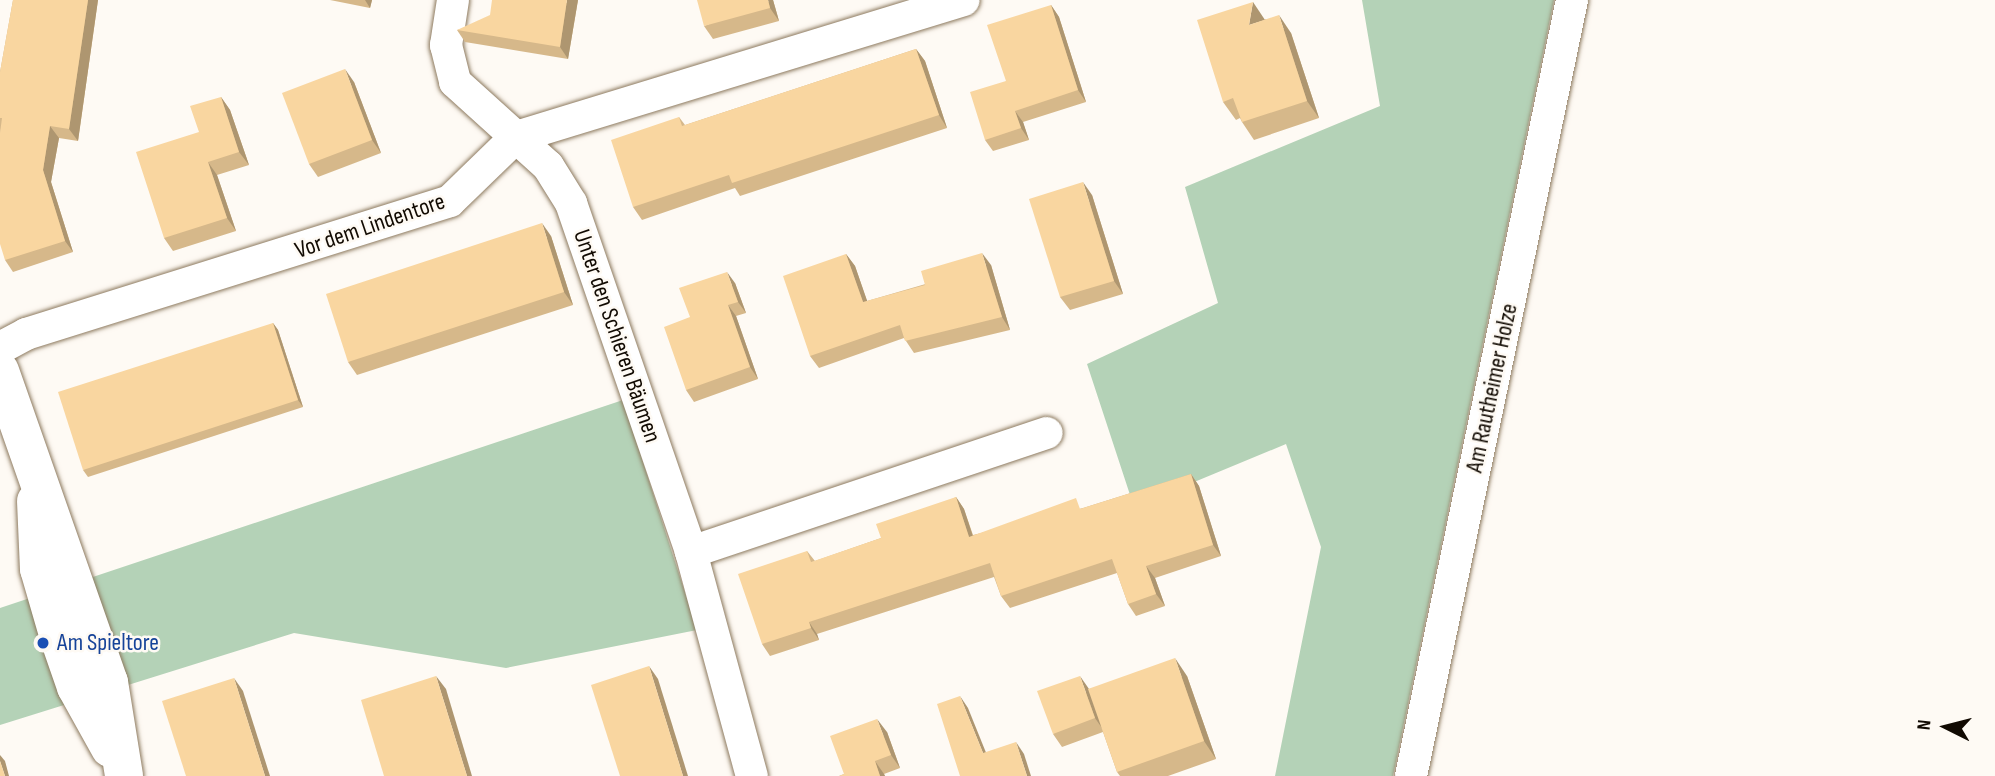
<!DOCTYPE html>
<meta charset="utf-8">
<style>
body{margin:0}
#map{position:relative;width:1995px;height:776px;overflow:hidden;background:#fefaf4;font-family:"Sofia Sans Condensed",sans-serif}
div>[style]{position:absolute}
.green>*{inset:0;background:#b4d2b7}
.roads{filter:drop-shadow(0 0 2px #8d7a5f) drop-shadow(0 0 2px #8d7a5f)}
.street>*{height:32px;margin:-16px;padding:0 16px;transform-origin:16px;border-radius:16px;background:#fff}
.secondary>*{height:38px;margin:-19px;padding:0 19px;transform-origin:19px;border-radius:19px;background:#fff}
.wall>*{inset:0;background:#d6b88a}
.shaded-wall>*{inset:0;background:#ae9670}
.building>*{inset:0;background:#f9d6a0}
.dots>*{width:19px;height:19px;translate:-50% -50%;box-sizing:border-box;border:4px solid #fefaf4;border-radius:50%}
span{translate:-50% -50%;white-space:nowrap;text-align:center;line-height:1.15;-webkit-text-stroke:5px #fefaf4;paint-order:stroke}
.street-label{font-size:24px;color:#110a02}
.transit-label{font-size:24px;color:#164399}
.left{translate:0 -50%;text-align:left}
.north{position:absolute;left:1911px;top:692px;width:70px;height:70px;-webkit-text-stroke:5px #fefaf4;paint-order:stroke;rotate:276deg;font-size:19px;font-weight:700;line-height:28px;text-align:center;color:#110a02}
.north::after{content:'';display:block;margin:auto;width:24px;height:32px;background:#110a02;clip-path:polygon(50% 0,100% 100%,50% 72%,0 100%)}
</style>
<div id="map">
<div class="green">
<i style="clip-path:polygon(1362px 0,1554px 0,1393px 776px,1275px 776px,1321px 547px,1286px 444px,1134px 507px,1087px 364px,1218px 303px,1185px 187px,1380px 106px)"></i>
<i style="clip-path:polygon(623px 400px,697px 630px,506px 668px,294px 633px,0 725px,0 608px)"></i>
</div>
<div class="roads">
<div class="street">
<i style="left:453px;top:0;width:46px;rotate:98.8deg"></i>
<i style="left:446px;top:45px;width:38px;rotate:76deg"></i>
<i style="left:455px;top:82px;width:125px;rotate:42.1deg"></i>
<i style="left:548px;top:166px;width:44px;rotate:58.1deg"></i>
<i style="left:571px;top:203px;width:369px;rotate:71deg"></i>
<i style="left:691px;top:552px;width:232px;rotate:74.8deg"></i>
<i style="left:0;top:348px;width:30px;rotate:-28deg"></i>
<i style="left:26px;top:334px;width:444px;rotate:-17.4deg"></i>
<i style="left:450px;top:201px;width:92px;rotate:-44.1deg"></i>
<i style="left:516px;top:137px;width:468px;rotate:-17deg"></i>
<i style="left:691px;top:552px;width:375px;rotate:-18.5deg"></i>
<i style="left:1411px;top:776px;width:793px;rotate:-78.28deg"></i>
</div>
<div class="secondary">
<i style="left:0;top:371px;width:330px;rotate:70.7deg"></i>
<i style="left:109px;top:682px;width:95px;rotate:80.9deg"></i>
<i style="left:36px;top:501px;width:68px;rotate:87.5deg"></i>
<i style="left:39px;top:569px;width:72px;rotate:73.8deg"></i>
<i style="left:59px;top:638px;width:52px;rotate:70.9deg"></i>
<i style="left:76px;top:687px;width:70px;rotate:60.9deg"></i>
</div>
</div>
<div class="wall">
<i style="clip-path:polygon(13px 0,98px 0,78px 141px,59px 138px,51px 182px,73px 252px,13px 272px,5px 260px,0 128px,0 72px)"></i>
<i style="clip-path:polygon(330px 0,372px 0,370px 8px)"></i>
<i style="clip-path:polygon(578px 0,568px 59px,465px 42px,457px 30px)"></i>
<i style="clip-path:polygon(773px 0,779px 21px,713px 39px,704px 26px)"></i>
<i style="clip-path:polygon(1051px 5px,1059px 17px,1086px 102px,1023px 122px,1029px 140px,993px 151px,985px 140px,1006px 81px)"></i>
<i style="clip-path:polygon(1265px 19px,1291px 33px,1319px 118px,1254px 140px,1242px 122px,1240px 118px,1236px 120px,1223px 102px)"></i>
<i style="clip-path:polygon(916px 49px,925px 61px,947px 128px,740px 196px,735px 188px,642px 220px,633px 207px,679px 117px,685px 125px)"></i>
<i style="clip-path:polygon(354px 82px,381px 153px,318px 177px,309px 164px)"></i>
<i style="clip-path:polygon(221px 97px,230px 110px,249px 165px,217px 175px,236px 231px,173px 251px,164px 238px)"></i>
<i style="clip-path:polygon(1092px 195px,1123px 294px,1070px 310px,1060px 297px)"></i>
<i style="clip-path:polygon(551px 236px,573px 305px,357px 375px,348px 362px)"></i>
<i style="clip-path:polygon(846px 254px,855px 266px,867px 301px,991px 265px,1010px 330px,914px 353px,904px 338px,819px 368px,810px 356px)"></i>
<i style="clip-path:polygon(735px 283px,746px 313px,736px 316px,758px 379px,694px 402px,686px 390px,690px 317px)"></i>
<i style="clip-path:polygon(273px 323px,278px 330px,303px 407px,88px 477px,83px 470px)"></i>
<i style="clip-path:polygon(1191px 474px,1199px 486px,1221px 556px,1155px 578px,1165px 606px,1136px 616px,1128px 604px,1117px 573px,1010px 608px,1001px 596px,994px 577px,817px 634px,819px 640px,770px 656px,762px 644px,807px 551px,815px 561px,881px 538px,956px 497px,964px 509px,973px 535px,1083px 508px)"></i>
<i style="clip-path:polygon(1187px 676px,1216px 759px,1168px 776px,1120px 776px,1117px 772px,1103px 732px,1062px 747px,1053px 734px,1089px 689px)"></i>
<i style="clip-path:polygon(887px 732px,900px 768px,884px 774px,885px 776px,839px 776px,844px 774px)"></i>
</div>
<div class="shaded-wall">
<i style="clip-path:polygon(88px 0,98px 0,78px 141px,69px 129px)"></i>
<i style="clip-path:polygon(365px 0,372px 0,370px 8px)"></i>
<i style="clip-path:polygon(567px 0,578px 0,568px 59px,560px 47px)"></i>
<i style="clip-path:polygon(768px 0,773px 0,779px 21px,770px 8px)"></i>
<i style="clip-path:polygon(1253px 2px,1265px 20px,1249px 25px)"></i>
<i style="clip-path:polygon(1051px 5px,1059px 17px,1086px 102px,1078px 90px)"></i>
<i style="clip-path:polygon(1279px 15px,1291px 33px,1319px 118px,1307px 101px)"></i>
<i style="clip-path:polygon(916px 49px,925px 61px,947px 128px,939px 115px)"></i>
<i style="clip-path:polygon(345px 69px,354px 82px,381px 153px,372px 140px)"></i>
<i style="clip-path:polygon(221px 97px,230px 110px,249px 165px,239px 152px)"></i>
<i style="clip-path:polygon(1015px 111px,1023px 122px,1029px 140px,1021px 128px)"></i>
<i style="clip-path:polygon(50px 126px,59px 138px,51px 182px,73px 252px,65px 241px,43px 170px)"></i>
<i style="clip-path:polygon(208px 162px,217px 175px,236px 231px,227px 218px)"></i>
<i style="clip-path:polygon(1083px 182px,1092px 195px,1123px 294px,1114px 281px)"></i>
<i style="clip-path:polygon(542px 223px,551px 236px,573px 305px,564px 292px)"></i>
<i style="clip-path:polygon(982px 253px,991px 265px,1010px 330px,1002px 317px)"></i>
<i style="clip-path:polygon(846px 254px,855px 266px,872px 315px,863px 302px)"></i>
<i style="clip-path:polygon(727px 272px,735px 283px,746px 313px,738px 302px)"></i>
<i style="clip-path:polygon(728px 305px,736px 316px,758px 379px,750px 367px)"></i>
<i style="clip-path:polygon(273px 323px,278px 330px,303px 407px,298px 400px)"></i>
<i style="clip-path:polygon(1191px 474px,1199px 486px,1221px 556px,1213px 545px)"></i>
<i style="clip-path:polygon(956px 497px,964px 509px,977px 549px,969px 537px)"></i>
<i style="clip-path:polygon(1146px 566px,1155px 578px,1165px 606px,1156px 594px)"></i>
<i style="clip-path:polygon(809px 622px,817px 634px,819px 640px,811px 628px)"></i>
<i style="clip-path:polygon(1175px 658px,1187px 676px,1216px 759px,1204px 741px)"></i>
<i style="clip-path:polygon(649px 666px,658px 679px,688px 776px,683px 776px)"></i>
<i style="clip-path:polygon(436px 676px,446px 689px,472px 776px,467px 776px)"></i>
<i style="clip-path:polygon(1080px 676px,1089px 689px,1104px 731px,1095px 718px)"></i>
<i style="clip-path:polygon(234px 678px,243px 691px,270px 776px,265px 776px)"></i>
<i style="clip-path:polygon(960px 696px,968px 708px,991px 765px,983px 753px)"></i>
<i style="clip-path:polygon(877px 719px,887px 732px,900px 768px,891px 755px)"></i>
<i style="clip-path:polygon(1016px 742px,1024px 754px,1031px 776px,1027px 776px)"></i>
<i style="clip-path:polygon(0 755px,5px 761px,9px 776px,5px 776px,0 761px)"></i>
<i style="clip-path:polygon(875px 761px,884px 774px,885px 776px,880px 776px)"></i>
</div>
<div class="building">
<i style="clip-path:polygon(13px 0,88px 0,69px 129px,50px 126px,43px 170px,65px 241px,5px 260px,0 244px,0 133px,2px 118px,0 118px,0 72px)"></i>
<i style="clip-path:polygon(492px 0,567px 0,560px 47px,457px 30px,490px 15px)"></i>
<i style="clip-path:polygon(697px 0,768px 0,770px 8px,704px 26px)"></i>
<i style="clip-path:polygon(1253px 2px,1249px 25px,1279px 15px,1307px 101px,1242px 122px,1233px 98px,1223px 102px,1197px 20px)"></i>
<i style="clip-path:polygon(1051px 5px,1078px 90px,1015px 111px,1021px 128px,985px 140px,970px 92px,1006px 81px,987px 25px)"></i>
<i style="clip-path:polygon(916px 49px,939px 115px,732px 183px,729px 175px,633px 207px,611px 140px,679px 117px,682px 126px)"></i>
<i style="clip-path:polygon(345px 69px,372px 140px,309px 164px,282px 93px)"></i>
<i style="clip-path:polygon(221px 97px,239px 152px,208px 162px,227px 218px,164px 238px,136px 152px,199px 132px,190px 106px)"></i>
<i style="clip-path:polygon(1083px 182px,1114px 281px,1060px 297px,1029px 199px)"></i>
<i style="clip-path:polygon(542px 223px,564px 292px,348px 362px,326px 294px)"></i>
<i style="clip-path:polygon(982px 253px,1002px 317px,905px 341px,900px 325px,810px 356px,783px 276px,846px 254px,863px 302px,925px 285px,921px 271px)"></i>
<i style="clip-path:polygon(727px 272px,738px 302px,728px 305px,750px 367px,686px 390px,664px 327px,690px 317px,679px 288px)"></i>
<i style="clip-path:polygon(273px 323px,298px 400px,83px 470px,58px 392px)"></i>
<i style="clip-path:polygon(1191px 474px,1213px 545px,1146px 566px,1156px 594px,1128px 604px,1112px 559px,1001px 596px,990px 563px,809px 622px,811px 628px,762px 644px,738px 574px,807px 551px,811px 562px,881px 538px,876px 524px,956px 497px,969px 537px,1076px 498px,1080px 509px)"></i>
<i style="clip-path:polygon(1175px 658px,1204px 741px,1117px 772px,1088px 689px)"></i>
<i style="clip-path:polygon(649px 666px,683px 776px,620px 776px,591px 685px)"></i>
<i style="clip-path:polygon(436px 676px,467px 776px,384px 776px,361px 700px)"></i>
<i style="clip-path:polygon(1080px 676px,1095px 718px,1053px 734px,1037px 691px)"></i>
<i style="clip-path:polygon(234px 678px,265px 776px,186px 776px,162px 701px)"></i>
<i style="clip-path:polygon(960px 696px,983px 753px,1016px 742px,1027px 776px,960px 776px,937px 704px)"></i>
<i style="clip-path:polygon(877px 719px,891px 755px,875px 761px,880px 776px,839px 776px,844px 774px,830px 736px)"></i>
<i style="clip-path:polygon(0 761px,5px 776px,0 776px)"></i>
</div>
<div class="dots">
<i style="left:43px;top:643px;background:#1a4fb4"></i>
</div>
<div class="street-label">
<span style="left:370px;top:226px;rotate:-19deg">Vor dem Lindentore</span>
<span style="left:617px;top:336px;rotate:71deg">Unter den Schieren Bäumen</span>
<span style="left:1492px;top:388px;rotate:-78deg">Am Rautheimer Holze</span>
</div>
<div class="transit-label">
<span class="left" style="left:57px;top:643px">Am Spieltore</span>
</div>
<div class="north">N</div>
</div>
